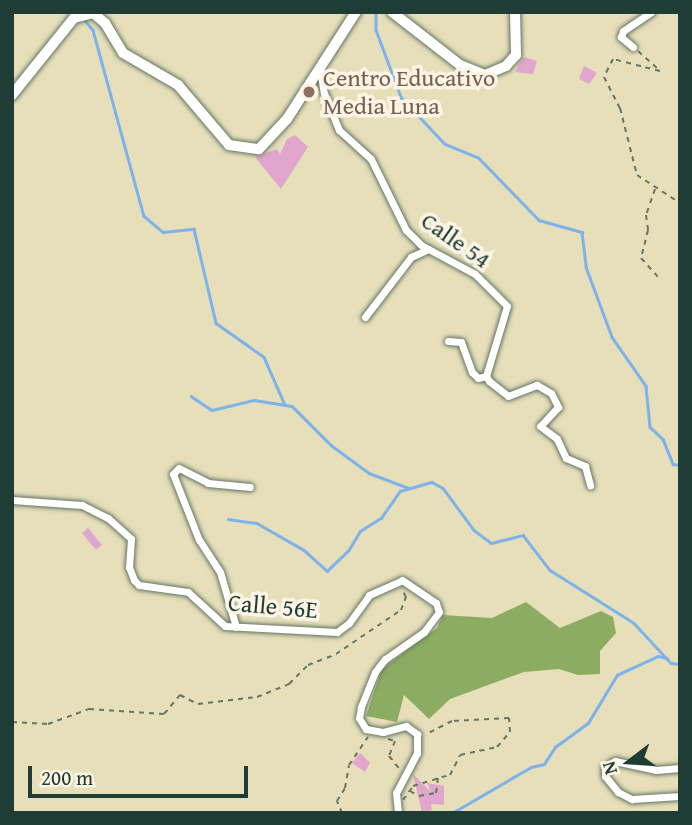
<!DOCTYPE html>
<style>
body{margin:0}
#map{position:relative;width:692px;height:825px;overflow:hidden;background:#e6dfba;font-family:"Gentium Book Plus",serif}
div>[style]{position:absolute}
.forest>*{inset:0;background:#8cad61}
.stream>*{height:2.5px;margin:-1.25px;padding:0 1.25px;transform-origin:1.25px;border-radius:1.25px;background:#7db2eb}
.building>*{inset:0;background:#e1a6cd}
.path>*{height:2px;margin-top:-1px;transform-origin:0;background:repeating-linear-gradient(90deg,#657663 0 5px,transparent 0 10px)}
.roads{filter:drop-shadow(0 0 2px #657663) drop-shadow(0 0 2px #657663)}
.minor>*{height:7px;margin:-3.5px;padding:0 3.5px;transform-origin:3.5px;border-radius:3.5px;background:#fff}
.major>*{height:10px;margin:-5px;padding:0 5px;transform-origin:5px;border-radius:5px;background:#fff}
.dots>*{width:19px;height:19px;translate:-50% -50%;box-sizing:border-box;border:4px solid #fcf5e5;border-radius:50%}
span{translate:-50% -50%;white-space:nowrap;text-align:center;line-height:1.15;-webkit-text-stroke:7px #fcf5e5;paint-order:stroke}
.education-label{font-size:24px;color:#785e54}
.left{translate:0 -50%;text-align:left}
.street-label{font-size:24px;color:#1f3d34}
.frame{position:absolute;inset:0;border:14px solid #1f3d34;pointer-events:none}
.north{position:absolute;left:594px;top:727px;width:70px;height:70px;-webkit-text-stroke:5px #fcf5e5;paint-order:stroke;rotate:253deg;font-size:19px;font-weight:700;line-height:28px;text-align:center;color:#1f3d34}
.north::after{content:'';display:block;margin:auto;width:24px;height:32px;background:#1f3d34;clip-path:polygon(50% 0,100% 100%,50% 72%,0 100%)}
.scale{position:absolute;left:28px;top:766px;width:220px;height:32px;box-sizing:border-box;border:4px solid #1f3d34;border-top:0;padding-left:9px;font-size:21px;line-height:24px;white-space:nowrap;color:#1f3d34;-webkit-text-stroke:5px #fcf5e5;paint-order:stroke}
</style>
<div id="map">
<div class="forest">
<i style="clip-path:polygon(526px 602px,560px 628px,601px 611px,613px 617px,616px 633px,600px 651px,600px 674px,578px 675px,559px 669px,524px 672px,450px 699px,429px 719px,404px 695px,397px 722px,366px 716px,382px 669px,437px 628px,443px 615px,492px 618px)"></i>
</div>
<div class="stream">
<i style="left:376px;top:12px;width:18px;rotate:90deg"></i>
<i style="left:376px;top:30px;width:72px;rotate:69.5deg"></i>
<i style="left:401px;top:97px;width:64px;rotate:46.9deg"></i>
<i style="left:445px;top:144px;width:35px;rotate:22deg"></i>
<i style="left:478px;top:157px;width:88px;rotate:45.9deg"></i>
<i style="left:539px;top:220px;width:45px;rotate:15.6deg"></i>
<i style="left:582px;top:232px;width:35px;rotate:83deg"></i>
<i style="left:586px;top:267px;width:75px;rotate:69.6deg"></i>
<i style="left:612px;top:337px;width:60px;rotate:55.2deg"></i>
<i style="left:646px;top:386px;width:41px;rotate:84.4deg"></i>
<i style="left:650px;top:427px;width:18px;rotate:43deg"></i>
<i style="left:663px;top:439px;width:27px;rotate:68deg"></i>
<i style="left:673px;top:464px;width:7px;rotate:8deg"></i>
<i style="left:83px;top:18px;width:16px;rotate:50deg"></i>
<i style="left:93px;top:30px;width:193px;rotate:74.7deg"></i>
<i style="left:144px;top:216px;width:25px;rotate:40deg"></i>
<i style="left:163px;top:232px;width:31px;rotate:-6deg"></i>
<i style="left:194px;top:229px;width:97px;rotate:76.8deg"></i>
<i style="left:216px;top:323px;width:59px;rotate:35.3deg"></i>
<i style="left:264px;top:357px;width:52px;rotate:66.4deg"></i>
<i style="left:285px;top:405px;width:7px;rotate:8deg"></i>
<i style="left:292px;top:406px;width:55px;rotate:45deg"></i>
<i style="left:331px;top:445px;width:47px;rotate:36.4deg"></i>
<i style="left:369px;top:473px;width:43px;rotate:20.6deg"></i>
<i style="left:191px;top:396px;width:25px;rotate:34deg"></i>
<i style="left:212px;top:410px;width:43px;rotate:-13.4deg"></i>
<i style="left:254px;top:400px;width:30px;rotate:9deg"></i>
<i style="left:228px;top:519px;width:29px;rotate:8deg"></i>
<i style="left:257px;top:523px;width:54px;rotate:29.9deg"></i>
<i style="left:304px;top:550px;width:31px;rotate:42deg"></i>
<i style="left:327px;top:571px;width:29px;rotate:-44deg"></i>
<i style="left:348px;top:551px;width:23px;rotate:-59deg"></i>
<i style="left:360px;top:531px;width:25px;rotate:-32deg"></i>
<i style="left:381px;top:518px;width:33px;rotate:-55deg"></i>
<i style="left:400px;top:491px;width:33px;rotate:-16deg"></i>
<i style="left:432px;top:482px;width:13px;rotate:29deg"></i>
<i style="left:443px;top:488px;width:52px;rotate:53.6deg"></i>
<i style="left:474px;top:530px;width:21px;rotate:37deg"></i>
<i style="left:491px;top:543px;width:33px;rotate:-14deg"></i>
<i style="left:523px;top:535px;width:44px;rotate:52.4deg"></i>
<i style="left:550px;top:570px;width:99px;rotate:32.2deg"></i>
<i style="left:634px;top:623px;width:54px;rotate:47.2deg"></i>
<i style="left:671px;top:663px;width:9px;rotate:6deg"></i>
<i style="left:452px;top:813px;width:91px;rotate:-30.2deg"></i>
<i style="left:531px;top:767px;width:13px;rotate:-13deg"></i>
<i style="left:544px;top:764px;width:20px;rotate:-57deg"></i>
<i style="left:555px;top:747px;width:41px;rotate:-36deg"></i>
<i style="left:588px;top:723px;width:56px;rotate:-58.9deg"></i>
<i style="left:617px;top:675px;width:45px;rotate:-24.9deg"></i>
<i style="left:658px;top:656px;width:9px;rotate:13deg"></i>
</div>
<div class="building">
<i style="clip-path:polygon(523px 57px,537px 61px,533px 74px,515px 72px)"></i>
<i style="clip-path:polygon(584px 66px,597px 73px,589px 84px,579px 79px)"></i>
<i style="clip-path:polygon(295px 135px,308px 147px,281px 189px,255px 157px,277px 149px,280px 154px,287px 139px)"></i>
<i style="clip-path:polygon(88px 528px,102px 545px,96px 550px,82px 533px)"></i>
<i style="clip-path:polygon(360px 753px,370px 763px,365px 772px,352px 763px)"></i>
<i style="clip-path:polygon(413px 774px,431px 792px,427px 783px,444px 786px,444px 805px,431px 804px,432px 810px,422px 813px)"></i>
</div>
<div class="path">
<i style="left:638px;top:51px;width:30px;rotate:42deg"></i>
<i style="left:660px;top:71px;width:49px;rotate:-165.7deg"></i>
<i style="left:613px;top:59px;width:20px;rotate:117deg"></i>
<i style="left:604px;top:77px;width:35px;rotate:63deg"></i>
<i style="left:620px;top:108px;width:69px;rotate:75.8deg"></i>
<i style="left:637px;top:175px;width:51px;rotate:33.1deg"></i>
<i style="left:655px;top:189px;width:28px;rotate:109deg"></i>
<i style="left:646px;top:215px;width:15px;rotate:82deg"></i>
<i style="left:648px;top:230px;width:29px;rotate:104deg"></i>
<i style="left:641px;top:258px;width:25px;rotate:48deg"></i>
<i style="left:12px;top:722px;width:36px;rotate:3deg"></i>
<i style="left:48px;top:724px;width:44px;rotate:-20.1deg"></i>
<i style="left:89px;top:709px;width:75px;rotate:3.8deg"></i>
<i style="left:164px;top:714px;width:25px;rotate:-50deg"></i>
<i style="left:180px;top:695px;width:20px;rotate:27deg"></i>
<i style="left:198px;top:704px;width:59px;rotate:-6.8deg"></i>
<i style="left:257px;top:697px;width:35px;rotate:-22deg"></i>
<i style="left:289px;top:684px;width:27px;rotate:-45deg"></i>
<i style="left:308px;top:665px;width:30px;rotate:-21deg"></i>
<i style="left:336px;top:654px;width:78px;rotate:-34.1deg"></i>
<i style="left:401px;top:610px;width:14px;rotate:-69deg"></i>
<i style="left:406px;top:597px;width:10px;rotate:-119deg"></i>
<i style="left:388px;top:739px;width:7px;rotate:16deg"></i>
<i style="left:395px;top:741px;width:16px;rotate:112deg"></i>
<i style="left:389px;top:756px;width:19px;rotate:51deg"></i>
<i style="left:410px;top:791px;width:10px;rotate:29deg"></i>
<i style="left:419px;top:796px;width:17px;rotate:-10deg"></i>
<i style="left:436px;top:793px;width:16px;rotate:-83deg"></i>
<i style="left:403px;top:800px;width:17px;rotate:-54deg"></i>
<i style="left:413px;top:786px;width:39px;rotate:-17deg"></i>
<i style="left:450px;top:775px;width:22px;rotate:-63deg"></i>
<i style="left:460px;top:755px;width:38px;rotate:-12deg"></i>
<i style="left:497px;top:747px;width:20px;rotate:-49deg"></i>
<i style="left:510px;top:732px;width:14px;rotate:-94deg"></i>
<i style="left:509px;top:718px;width:57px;rotate:177deg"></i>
<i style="left:452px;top:721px;width:30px;rotate:153deg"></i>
<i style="left:342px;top:813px;width:13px;rotate:-113deg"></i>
<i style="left:337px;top:801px;width:15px;rotate:-58deg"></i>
<i style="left:345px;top:788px;width:23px;rotate:-80deg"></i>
<i style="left:349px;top:765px;width:34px;rotate:-56deg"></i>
</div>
<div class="roads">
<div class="minor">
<i style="left:633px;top:47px;width:16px;rotate:-140deg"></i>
<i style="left:621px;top:37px;width:6px;rotate:-72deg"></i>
<i style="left:623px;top:31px;width:34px;rotate:-34deg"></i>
<i style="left:320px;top:69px;width:24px;rotate:81deg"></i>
<i style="left:324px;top:93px;width:40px;rotate:68deg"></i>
<i style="left:339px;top:130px;width:43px;rotate:42.2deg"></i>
<i style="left:371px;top:159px;width:79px;rotate:63.8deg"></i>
<i style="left:406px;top:230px;width:21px;rotate:45deg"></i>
<i style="left:421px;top:245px;width:61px;rotate:28.2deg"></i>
<i style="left:475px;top:274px;width:45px;rotate:45deg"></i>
<i style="left:507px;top:306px;width:73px;rotate:106.7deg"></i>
<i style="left:486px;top:376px;width:6px;rotate:59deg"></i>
<i style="left:489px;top:381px;width:24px;rotate:38deg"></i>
<i style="left:508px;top:396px;width:31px;rotate:-21deg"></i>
<i style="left:537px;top:385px;width:16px;rotate:30deg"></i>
<i style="left:551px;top:393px;width:16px;rotate:63deg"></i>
<i style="left:558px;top:407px;width:26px;rotate:133deg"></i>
<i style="left:540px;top:426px;width:21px;rotate:37deg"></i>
<i style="left:557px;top:439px;width:21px;rotate:65deg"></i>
<i style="left:566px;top:458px;width:21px;rotate:23deg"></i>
<i style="left:585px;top:466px;width:20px;rotate:75deg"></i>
<i style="left:365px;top:317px;width:76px;rotate:-52.5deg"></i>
<i style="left:411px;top:257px;width:19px;rotate:-25deg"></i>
<i style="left:448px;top:341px;width:13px;rotate:4deg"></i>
<i style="left:461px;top:342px;width:32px;rotate:70deg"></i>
<i style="left:472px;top:372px;width:8px;rotate:45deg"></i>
<i style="left:478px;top:378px;width:8px;rotate:-14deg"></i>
<i style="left:12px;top:500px;width:70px;rotate:4.1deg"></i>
<i style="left:82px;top:505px;width:29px;rotate:27deg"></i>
<i style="left:108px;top:518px;width:31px;rotate:42deg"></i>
<i style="left:131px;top:539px;width:28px;rotate:94deg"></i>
<i style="left:129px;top:567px;width:14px;rotate:69deg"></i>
<i style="left:134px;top:580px;width:7px;rotate:45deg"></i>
<i style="left:139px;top:585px;width:49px;rotate:8.1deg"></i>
<i style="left:188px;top:592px;width:50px;rotate:42.6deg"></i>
<i style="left:225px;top:626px;width:112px;rotate:3.1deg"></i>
<i style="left:337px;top:632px;width:15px;rotate:-37deg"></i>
<i style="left:349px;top:623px;width:34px;rotate:-54deg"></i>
<i style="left:369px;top:595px;width:36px;rotate:-24deg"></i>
<i style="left:402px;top:580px;width:41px;rotate:34.1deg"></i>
<i style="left:436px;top:603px;width:9px;rotate:72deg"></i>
<i style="left:439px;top:612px;width:25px;rotate:127deg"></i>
<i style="left:424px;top:632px;width:47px;rotate:145.3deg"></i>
<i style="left:385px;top:659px;width:16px;rotate:128deg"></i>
<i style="left:375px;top:672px;width:38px;rotate:112deg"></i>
<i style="left:361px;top:707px;width:11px;rotate:100deg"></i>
<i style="left:359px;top:718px;width:13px;rotate:58deg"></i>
<i style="left:366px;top:729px;width:17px;rotate:10deg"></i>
<i style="left:383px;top:732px;width:24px;rotate:-15deg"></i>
<i style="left:406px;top:726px;width:14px;rotate:36deg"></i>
<i style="left:417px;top:734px;width:19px;rotate:90deg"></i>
<i style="left:417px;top:753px;width:45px;rotate:117.7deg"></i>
<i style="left:396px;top:793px;width:20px;rotate:84deg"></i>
<i style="left:236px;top:627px;width:57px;rotate:-106.2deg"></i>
<i style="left:220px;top:572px;width:38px;rotate:-123deg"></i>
<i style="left:199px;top:540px;width:71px;rotate:-111.5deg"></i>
<i style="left:173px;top:474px;width:8px;rotate:-45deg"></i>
<i style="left:179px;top:468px;width:33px;rotate:27deg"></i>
<i style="left:208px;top:483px;width:42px;rotate:5.4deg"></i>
<i style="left:680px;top:768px;width:24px;rotate:175deg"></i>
<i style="left:656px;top:770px;width:42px;rotate:-167.6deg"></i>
<i style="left:615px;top:761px;width:12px;rotate:149deg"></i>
<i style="left:605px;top:767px;width:9px;rotate:90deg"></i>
<i style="left:605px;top:776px;width:21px;rotate:51deg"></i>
<i style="left:618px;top:792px;width:16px;rotate:27deg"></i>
<i style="left:632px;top:799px;width:48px;rotate:-3.6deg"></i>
</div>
<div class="major">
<i style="left:392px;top:12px;width:86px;rotate:37.9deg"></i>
<i style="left:460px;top:65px;width:27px;rotate:22deg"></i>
<i style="left:485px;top:75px;width:23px;rotate:-23deg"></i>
<i style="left:506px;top:66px;width:15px;rotate:-48deg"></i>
<i style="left:516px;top:55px;width:43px;rotate:-91.3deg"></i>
<i style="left:12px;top:95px;width:99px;rotate:-51.2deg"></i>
<i style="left:74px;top:18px;width:20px;rotate:-15deg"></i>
<i style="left:93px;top:13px;width:16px;rotate:40deg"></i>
<i style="left:105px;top:23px;width:35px;rotate:59deg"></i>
<i style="left:123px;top:53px;width:64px;rotate:30.2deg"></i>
<i style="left:178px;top:85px;width:79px;rotate:49.6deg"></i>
<i style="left:229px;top:145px;width:30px;rotate:8deg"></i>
<i style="left:259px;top:149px;width:41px;rotate:-47deg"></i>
<i style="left:287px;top:119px;width:127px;rotate:-57.2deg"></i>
</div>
</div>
<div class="dots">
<i style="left:309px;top:92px;background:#8d6e63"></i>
</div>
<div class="education-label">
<span class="left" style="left:323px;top:92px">Centro Educativo<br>Media Luna</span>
</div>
<div class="street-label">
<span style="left:456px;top:240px;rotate:35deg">Calle 54</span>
<span style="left:273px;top:606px;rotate:5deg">Calle 56E</span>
</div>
<div class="frame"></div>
<div class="north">N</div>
<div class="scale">200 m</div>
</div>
